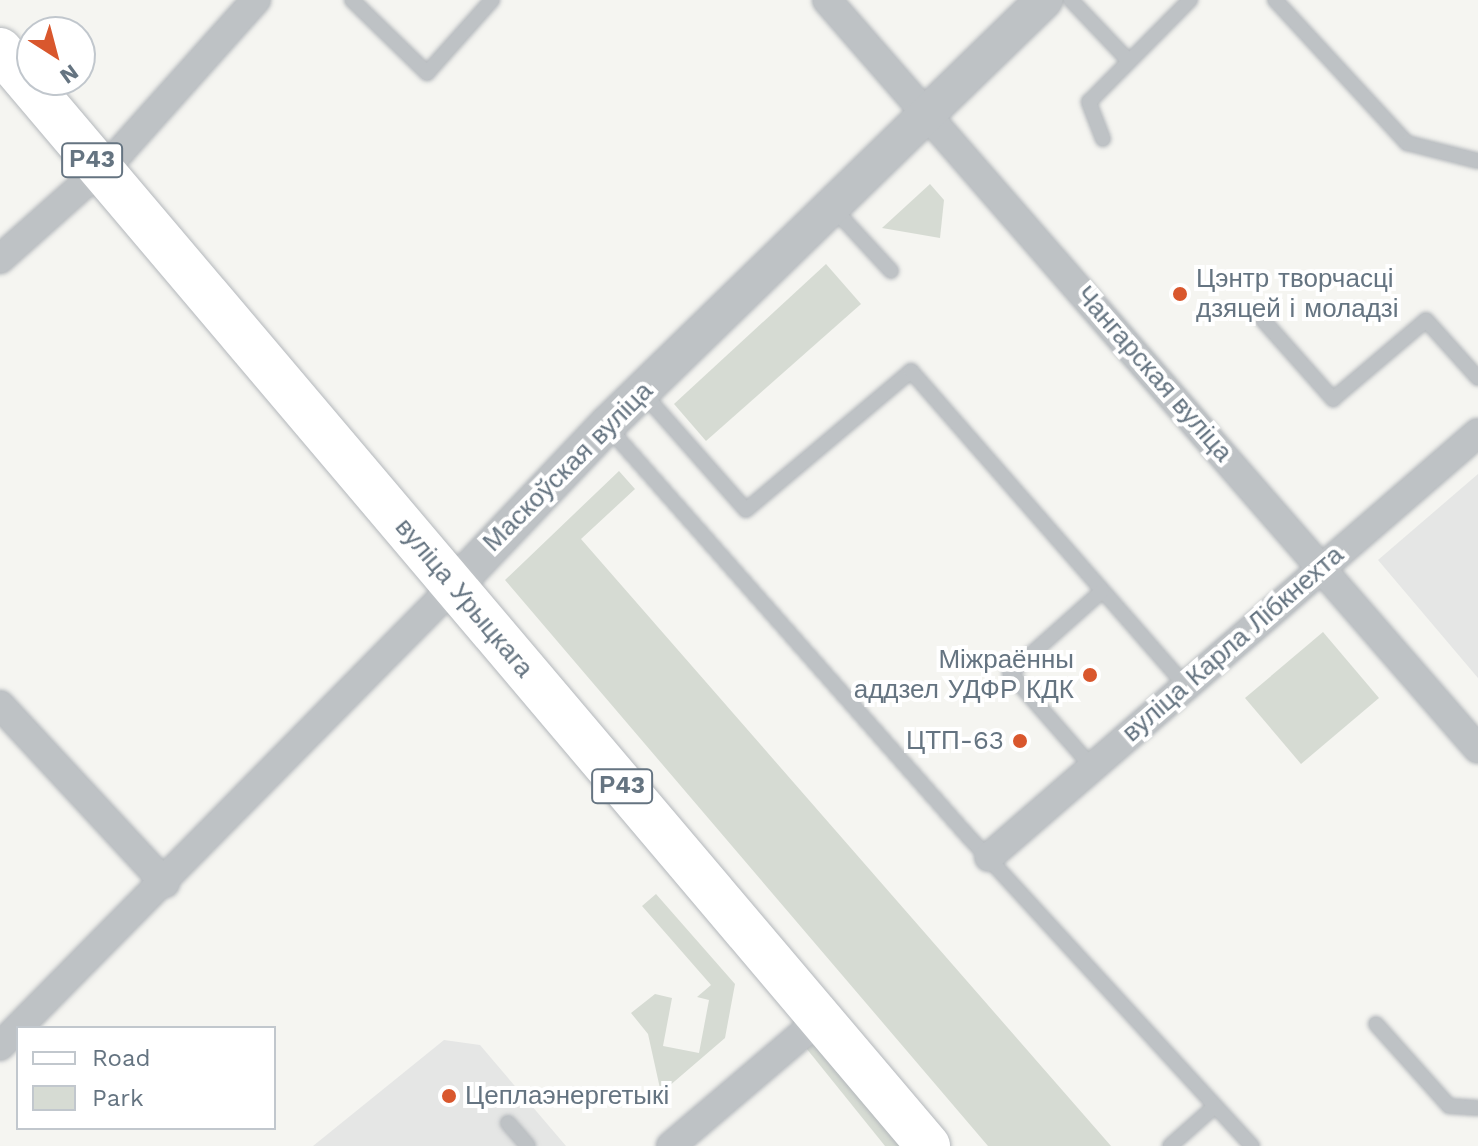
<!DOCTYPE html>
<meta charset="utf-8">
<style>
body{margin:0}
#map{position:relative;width:1478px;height:1146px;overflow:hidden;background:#f5f5f1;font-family:"Work Sans",sans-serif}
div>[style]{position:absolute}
.built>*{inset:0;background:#e5e6e5}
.green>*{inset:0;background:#d6dbd3}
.roads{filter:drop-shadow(0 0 2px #b3b7bb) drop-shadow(0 0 2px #b3b7bb)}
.service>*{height:14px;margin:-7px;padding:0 7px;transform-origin:7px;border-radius:7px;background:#bec2c5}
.minor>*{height:28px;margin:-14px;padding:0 14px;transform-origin:14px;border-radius:14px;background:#bec2c5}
.tertiary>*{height:36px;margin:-18px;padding:0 18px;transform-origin:18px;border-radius:18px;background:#bec2c5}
.primary>*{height:44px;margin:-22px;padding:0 22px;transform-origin:22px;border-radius:22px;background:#fff}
.dots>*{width:22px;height:22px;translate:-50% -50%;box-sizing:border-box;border:4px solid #fff;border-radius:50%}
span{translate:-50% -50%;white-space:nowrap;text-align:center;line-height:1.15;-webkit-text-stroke:8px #fff;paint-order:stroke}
.shield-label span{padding:2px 6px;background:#fff;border:2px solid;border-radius:6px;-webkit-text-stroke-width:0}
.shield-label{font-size:24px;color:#657481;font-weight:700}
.poi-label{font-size:26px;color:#657481}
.left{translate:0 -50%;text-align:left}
.right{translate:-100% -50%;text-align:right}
.street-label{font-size:26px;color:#657481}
.legend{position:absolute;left:16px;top:1026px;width:260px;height:104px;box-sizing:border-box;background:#fff;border:2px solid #c1c7cd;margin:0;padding:10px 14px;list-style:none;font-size:24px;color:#657481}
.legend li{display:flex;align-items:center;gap:16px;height:40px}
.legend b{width:40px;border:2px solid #c1c7cd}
.north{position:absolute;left:16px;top:16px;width:80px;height:80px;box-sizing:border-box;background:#fff;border:2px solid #c1c7cd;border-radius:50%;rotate:144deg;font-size:22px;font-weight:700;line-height:32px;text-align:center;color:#657481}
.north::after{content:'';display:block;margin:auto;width:28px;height:36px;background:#d9572d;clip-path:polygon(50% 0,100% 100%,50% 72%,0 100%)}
</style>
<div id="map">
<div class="built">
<i style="clip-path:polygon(1478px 474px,1478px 678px,1378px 560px)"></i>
<i style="clip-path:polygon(444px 1040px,480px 1045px,566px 1146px,313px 1146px)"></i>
</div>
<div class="green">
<i style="clip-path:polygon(930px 184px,944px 200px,940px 238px,882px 228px)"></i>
<i style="clip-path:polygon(826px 264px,861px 304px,706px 441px,674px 404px)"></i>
<i style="clip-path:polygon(619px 471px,635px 489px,581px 539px,1111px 1146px,988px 1146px,505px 580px)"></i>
<i style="clip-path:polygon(1323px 632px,1379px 698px,1301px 764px,1245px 698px)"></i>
<i style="clip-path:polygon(656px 894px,735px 984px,725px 1038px,661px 1093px,648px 1034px,631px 1013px,655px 994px,672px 998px,663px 1046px,699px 1053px,709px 1000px,697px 997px,711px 985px,642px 906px)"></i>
<i style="clip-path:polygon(819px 1020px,928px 1146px,885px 1146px,798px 1038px)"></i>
</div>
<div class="roads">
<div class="service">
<i style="left:352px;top:0;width:105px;rotate:44.2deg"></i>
<i style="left:427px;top:73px;width:98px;rotate:-48.3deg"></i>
<i style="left:1071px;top:0;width:83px;rotate:46.5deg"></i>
<i style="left:1275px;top:0;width:195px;rotate:47.3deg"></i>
<i style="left:1407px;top:143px;width:73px;rotate:14.2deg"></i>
<i style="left:1103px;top:139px;width:40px;rotate:-111deg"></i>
<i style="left:1089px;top:102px;width:144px;rotate:-45.3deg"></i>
<i style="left:832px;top:207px;width:87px;rotate:47.3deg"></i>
<i style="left:1263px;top:320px;width:106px;rotate:48.5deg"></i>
<i style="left:1333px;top:399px;width:122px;rotate:-40.3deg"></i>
<i style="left:1426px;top:320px;width:78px;rotate:48.1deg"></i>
<i style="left:642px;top:392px;width:157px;rotate:48.6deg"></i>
<i style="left:746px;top:510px;width:216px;rotate:-40.1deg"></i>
<i style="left:911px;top:371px;width:417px;rotate:48.9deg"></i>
<i style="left:607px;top:426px;width:545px;rotate:48.65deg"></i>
<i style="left:967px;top:835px;width:422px;rotate:47.5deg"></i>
<i style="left:1092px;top:767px;width:125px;rotate:-131.1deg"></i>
<i style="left:1010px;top:673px;width:123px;rotate:-41.7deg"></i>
<i style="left:1376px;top:1024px;width:110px;rotate:48.3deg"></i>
<i style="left:1449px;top:1106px;width:29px;rotate:4deg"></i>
<i style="left:508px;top:1123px;width:30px;rotate:49deg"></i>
<i style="left:1170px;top:1146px;width:60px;rotate:-41.6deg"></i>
</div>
<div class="minor">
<i style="left:827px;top:0;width:992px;rotate:49deg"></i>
<i style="left:0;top:259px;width:161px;rotate:-41.7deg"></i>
<i style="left:120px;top:152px;width:204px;rotate:-48.2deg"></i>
<i style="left:0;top:705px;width:243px;rotate:47.2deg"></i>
<i style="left:989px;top:857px;width:647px;rotate:-40.93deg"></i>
<i style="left:0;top:1046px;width:646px;rotate:-45.38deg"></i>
<i style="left:671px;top:1146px;width:194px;rotate:-40.4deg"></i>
</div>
<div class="tertiary">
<i style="left:454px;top:586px;width:222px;rotate:-46.5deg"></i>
<i style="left:607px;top:425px;width:610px;rotate:-44.2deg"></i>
</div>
<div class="primary">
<i style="left:0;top:50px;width:1436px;rotate:49.74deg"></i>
</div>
</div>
<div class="dots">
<i style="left:1180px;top:294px;background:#d9572d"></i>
<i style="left:1090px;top:675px;background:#d9572d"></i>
<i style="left:1020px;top:741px;background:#d9572d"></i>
<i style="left:449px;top:1096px;background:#d9572d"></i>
</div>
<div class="shield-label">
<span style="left:92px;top:160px">Р43</span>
<span style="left:622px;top:786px">Р43</span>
</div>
<div class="poi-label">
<span class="left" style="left:1196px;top:294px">Цэнтр творчасці<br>дзяцей і моладзі</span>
<span class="right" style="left:1074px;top:675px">Міжраённы<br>аддзел УДФР КДК</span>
<span class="right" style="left:1004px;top:741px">ЦТП-63</span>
<span class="left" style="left:465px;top:1096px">Цеплаэнергетыкі</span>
</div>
<div class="street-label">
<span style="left:1154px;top:374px;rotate:49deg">Чангарская вуліца</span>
<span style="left:568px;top:467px;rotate:-45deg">Маскоўская вуліца</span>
<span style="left:464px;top:598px;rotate:50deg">вуліца Урыцкага</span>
<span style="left:1233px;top:644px;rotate:-41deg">вуліца Карла Лібкнехта</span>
</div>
<ul class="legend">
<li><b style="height:10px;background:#fff"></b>Road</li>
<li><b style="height:22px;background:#d6dbd3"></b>Park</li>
</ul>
<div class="north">N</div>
</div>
